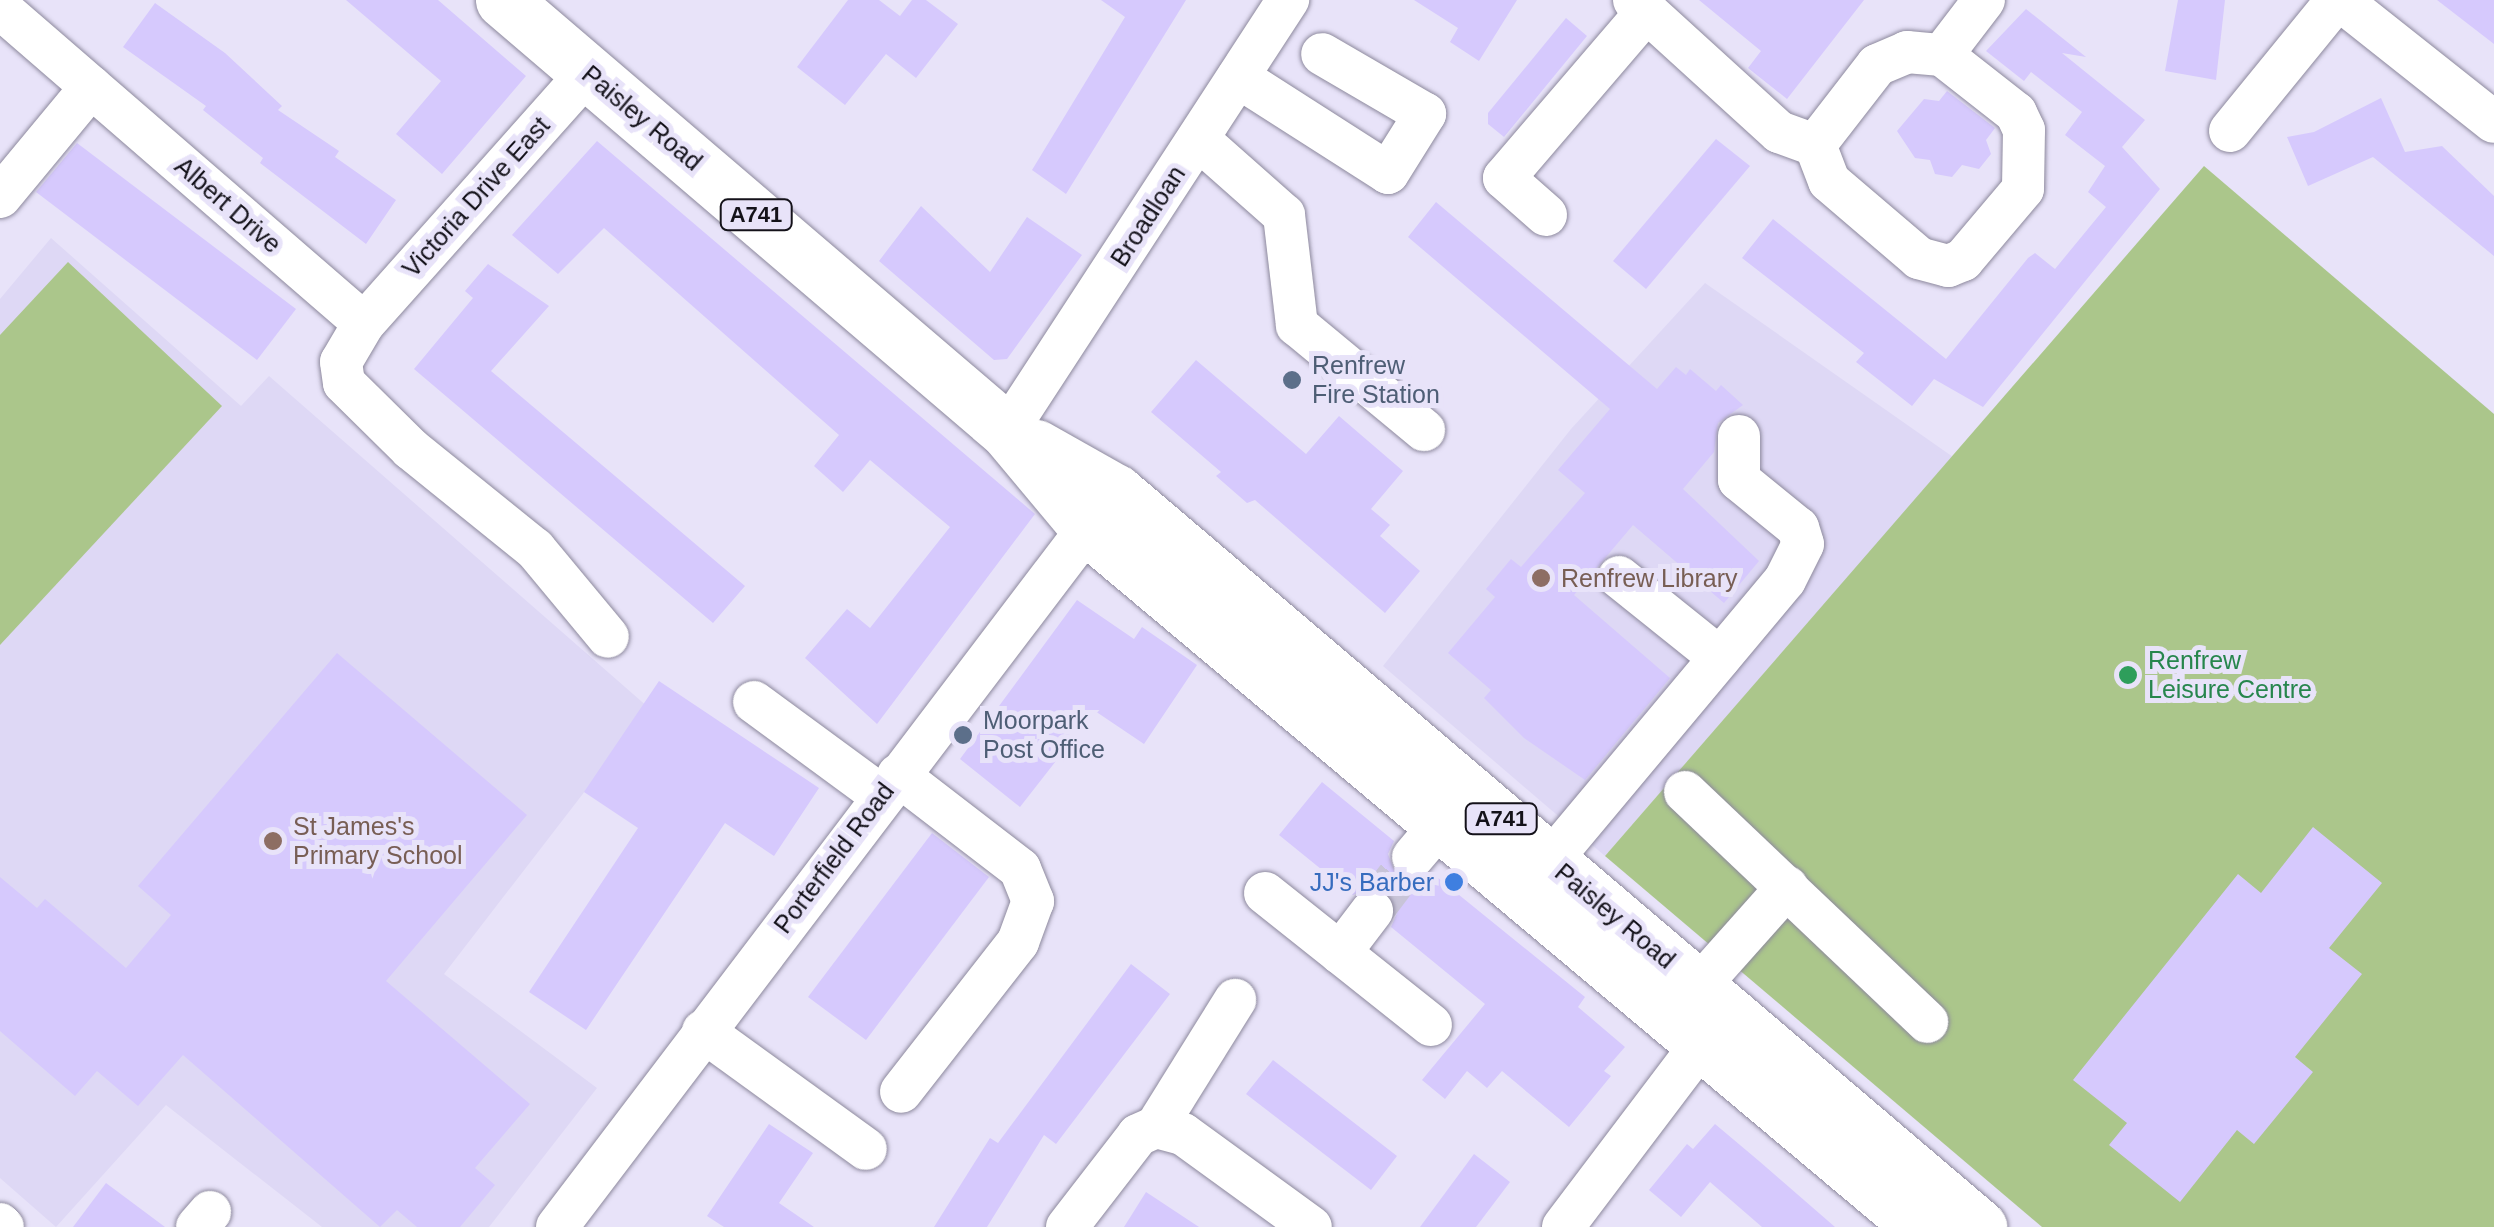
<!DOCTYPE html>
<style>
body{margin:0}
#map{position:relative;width:2494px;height:1227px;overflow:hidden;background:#e8e3f9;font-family:Helvetica,sans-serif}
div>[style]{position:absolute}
.built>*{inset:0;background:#ded8f5}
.green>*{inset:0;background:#abc68b}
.building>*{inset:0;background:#d6c9fd}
.minor-tunnel>*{height:42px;margin-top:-21px;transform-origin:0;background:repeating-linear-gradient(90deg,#c8c4d8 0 42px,transparent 0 63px)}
.roads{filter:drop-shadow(0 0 2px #8d899d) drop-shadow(0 0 2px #8d899d)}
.minor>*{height:42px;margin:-21px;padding:0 21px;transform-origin:21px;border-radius:21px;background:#fff}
.major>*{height:55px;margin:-27.5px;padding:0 27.5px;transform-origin:27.5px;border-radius:27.5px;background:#fff}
.dots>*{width:28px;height:28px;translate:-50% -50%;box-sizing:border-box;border:5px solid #e8e3f9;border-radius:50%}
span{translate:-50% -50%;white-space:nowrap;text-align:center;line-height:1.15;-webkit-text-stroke:10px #e8e3f9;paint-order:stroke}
.shield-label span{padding:2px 8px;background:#e8e3f9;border:2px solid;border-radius:8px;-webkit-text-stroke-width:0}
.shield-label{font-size:22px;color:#14121a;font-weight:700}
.street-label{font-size:25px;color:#14121a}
.service-label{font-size:25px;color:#4e5e75}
.left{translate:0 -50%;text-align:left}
.education-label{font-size:25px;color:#785e54}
.leisure-label{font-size:25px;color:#27864d}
.shop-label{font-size:25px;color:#366cbe}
.right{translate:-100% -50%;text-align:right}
</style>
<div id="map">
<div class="built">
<i style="clip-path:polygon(51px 238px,241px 406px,269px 376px,649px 708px,444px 974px,597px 1088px,489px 1227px,322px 1227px,166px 1105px,56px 1227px,0 1178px,0 299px)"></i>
<i style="clip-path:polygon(1705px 283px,1953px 457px,1605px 856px,1383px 666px,1571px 429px)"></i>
</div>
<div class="green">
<i style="clip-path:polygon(2204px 166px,2494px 414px,2494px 1227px,2042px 1227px,1605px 856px)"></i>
<i style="clip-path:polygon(68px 262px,222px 406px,0 645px,0 335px)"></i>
</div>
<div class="building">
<i style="clip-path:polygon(346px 0,438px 0,526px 76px,442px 174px,396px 134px,441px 81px)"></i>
<i style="clip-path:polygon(848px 0,879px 0,900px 16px,912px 0,926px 0,958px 24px,916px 78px,886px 54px,845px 105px,797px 67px)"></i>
<i style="clip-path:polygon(1101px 0,1186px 0,1066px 194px,1032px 170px,1125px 17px)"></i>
<i style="clip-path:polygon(1414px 0,1517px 0,1479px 61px,1450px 42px,1458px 28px)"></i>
<i style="clip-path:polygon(1699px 0,1864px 0,1787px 99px,1748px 68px,1761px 51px)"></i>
<i style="clip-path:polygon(2178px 0,2225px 0,2216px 80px,2165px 71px)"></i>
<i style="clip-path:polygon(2437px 0,2494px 0,2494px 44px)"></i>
<i style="clip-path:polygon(155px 3px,225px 53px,282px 106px,278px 110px,339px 151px,335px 157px,396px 200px,366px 244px,260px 163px,263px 158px,203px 110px,206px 106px,123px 47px)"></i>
<i style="clip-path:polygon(2026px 9px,2086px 57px,2062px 53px,2145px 120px,2122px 147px,2160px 189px,1983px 407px,1934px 379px,1912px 406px,1856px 362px,1864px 353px,1742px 258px,1773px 219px,1946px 359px,2028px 258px,2035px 253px,2055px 269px,2106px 207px,2088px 192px,2105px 166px,2065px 135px,2082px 112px,2031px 72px,2024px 81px,1986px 51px)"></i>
<i style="clip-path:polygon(1566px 18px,1587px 36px,1504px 137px,1488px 124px,1488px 113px)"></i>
<i style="clip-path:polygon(1947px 91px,1995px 128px,1986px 140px,1991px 154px,1979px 169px,1962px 165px,1952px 177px,1935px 174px,1930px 160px,1915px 158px,1897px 131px,1924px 99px,1939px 101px)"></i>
<i style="clip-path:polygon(2381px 98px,2405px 152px,2442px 146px,2494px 196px,2494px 256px,2373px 157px,2308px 186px,2287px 137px,2314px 132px)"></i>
<i style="clip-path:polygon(1716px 139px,1750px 166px,1646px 289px,1613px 261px)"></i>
<i style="clip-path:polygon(597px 141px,1035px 514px,877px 724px,805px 658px,847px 609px,870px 628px,950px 527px,870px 460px,843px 492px,814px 466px,839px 435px,604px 228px,558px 274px,512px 235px)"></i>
<i style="clip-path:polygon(77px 143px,296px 309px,257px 360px,36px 192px)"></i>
<i style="clip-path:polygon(1436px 202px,1657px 389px,1676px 367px,1686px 375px,1690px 369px,1716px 391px,1721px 385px,1743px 405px,1718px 423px,1714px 452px,1683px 489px,1759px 561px,1724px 603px,1633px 525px,1574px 595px,1670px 678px,1585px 780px,1524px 738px,1484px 698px,1491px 690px,1448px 653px,1495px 597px,1486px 589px,1511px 559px,1521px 567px,1585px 493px,1558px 470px,1610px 409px,1408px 237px)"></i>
<i style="clip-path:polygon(921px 206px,990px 272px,1027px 217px,1082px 255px,1007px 359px,994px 360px,879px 261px)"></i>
<i style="clip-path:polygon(488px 264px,549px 306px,491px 371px,745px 586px,713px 623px,414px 369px,473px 298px,465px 291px)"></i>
<i style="clip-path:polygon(1196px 360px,1306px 454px,1339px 416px,1403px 471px,1371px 509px,1390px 525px,1380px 536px,1420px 571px,1385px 613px,1255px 500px,1247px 503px,1216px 476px,1221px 472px,1151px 412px)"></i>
<i style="clip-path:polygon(1077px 600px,1134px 639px,1142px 627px,1197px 665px,1144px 744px,1095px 711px,1020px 807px,960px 759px)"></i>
<i style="clip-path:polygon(337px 653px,527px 815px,386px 981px,530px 1104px,475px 1168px,495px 1185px,460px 1227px,417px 1227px,397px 1210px,380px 1227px,183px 1055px,138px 1106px,97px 1071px,75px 1096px,0 1031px,0 877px,37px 908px,45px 899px,126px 968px,171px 915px,138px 886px)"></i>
<i style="clip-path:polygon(659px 681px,819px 788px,774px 856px,725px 823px,586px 1030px,529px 992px,638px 828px,584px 792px)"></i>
<i style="clip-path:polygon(1322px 782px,1394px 841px,1388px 854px,1396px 875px,1410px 882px,1432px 873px,1585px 997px,1578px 1007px,1625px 1047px,1604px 1071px,1611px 1076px,1569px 1127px,1502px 1071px,1487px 1088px,1467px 1071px,1445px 1099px,1422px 1080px,1485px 1004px,1391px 927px,1397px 913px,1388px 892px,1374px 886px,1353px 895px,1279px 835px)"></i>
<i style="clip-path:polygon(2313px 827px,2382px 883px,2329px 948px,2362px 974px,2295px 1057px,2313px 1072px,2254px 1144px,2237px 1130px,2180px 1202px,2109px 1145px,2127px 1123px,2073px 1080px,2238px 874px,2261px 893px)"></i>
<i style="clip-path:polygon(932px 833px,989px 877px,866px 1040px,808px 997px)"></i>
<i style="clip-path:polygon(1131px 964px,1170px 994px,1056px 1144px,1044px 1135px,987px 1227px,934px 1227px,990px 1138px,998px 1143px)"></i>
<i style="clip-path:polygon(1273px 1060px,1397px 1156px,1371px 1190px,1246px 1094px)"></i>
<i style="clip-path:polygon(769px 1124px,813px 1153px,779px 1203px,814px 1227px,724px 1227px,707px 1216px)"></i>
<i style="clip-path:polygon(1715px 1124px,1759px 1161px,1835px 1227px,1762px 1227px,1710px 1182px,1681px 1217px,1649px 1190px,1687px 1144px,1693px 1149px)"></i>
<i style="clip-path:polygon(1474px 1154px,1510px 1182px,1476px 1227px,1420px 1227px)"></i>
<i style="clip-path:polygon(106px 1183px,165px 1227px,73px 1227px)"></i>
<i style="clip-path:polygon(1146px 1192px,1199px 1227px,1124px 1227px)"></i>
</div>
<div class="minor-tunnel">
<i style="left:1372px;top:911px;width:68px;rotate:-52.8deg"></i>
</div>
<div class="roads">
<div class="minor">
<i style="left:1634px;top:0;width:196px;rotate:42.3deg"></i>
<i style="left:1779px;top:132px;width:38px;rotate:20deg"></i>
<i style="left:2340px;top:0;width:196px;rotate:38.4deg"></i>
<i style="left:0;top:8px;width:481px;rotate:40.9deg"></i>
<i style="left:1907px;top:52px;width:35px;rotate:5deg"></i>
<i style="left:1942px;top:55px;width:94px;rotate:38.1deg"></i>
<i style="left:2016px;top:113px;width:19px;rotate:65deg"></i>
<i style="left:2024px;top:130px;width:59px;rotate:91deg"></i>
<i style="left:2023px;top:189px;width:93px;rotate:130.2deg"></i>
<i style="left:1963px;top:260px;width:16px;rotate:158deg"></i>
<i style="left:1948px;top:266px;width:30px;rotate:-165deg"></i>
<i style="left:1919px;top:258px;width:118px;rotate:-139.5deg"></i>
<i style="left:1829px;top:181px;width:39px;rotate:-111deg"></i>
<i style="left:1815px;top:145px;width:101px;rotate:-52.2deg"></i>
<i style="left:1877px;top:65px;width:33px;rotate:-23deg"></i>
<i style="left:1942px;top:55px;width:69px;rotate:-52.6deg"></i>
<i style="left:588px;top:72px;width:336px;rotate:131.7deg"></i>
<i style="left:364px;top:323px;width:45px;rotate:120.5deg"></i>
<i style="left:341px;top:362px;width:21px;rotate:82deg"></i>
<i style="left:344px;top:383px;width:94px;rotate:44.6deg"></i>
<i style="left:411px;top:449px;width:159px;rotate:38.9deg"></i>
<i style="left:535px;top:549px;width:114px;rotate:50.3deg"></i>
<i style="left:1238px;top:77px;width:178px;rotate:32.6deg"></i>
<i style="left:1388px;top:173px;width:70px;rotate:-57.9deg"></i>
<i style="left:1425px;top:114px;width:119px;rotate:-149.8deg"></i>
<i style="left:2230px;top:131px;width:169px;rotate:-50.8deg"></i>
<i style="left:1198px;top:139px;width:115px;rotate:41.5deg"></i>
<i style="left:1284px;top:215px;width:111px;rotate:83.3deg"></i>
<i style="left:1297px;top:325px;width:165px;rotate:39.6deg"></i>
<i style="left:0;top:197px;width:143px;rotate:-50.4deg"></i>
<i style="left:1546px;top:215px;width:56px;rotate:-138.6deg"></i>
<i style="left:1504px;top:178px;width:220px;rotate:-49.4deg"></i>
<i style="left:1007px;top:431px;width:515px;rotate:-56.9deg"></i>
<i style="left:1619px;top:577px;width:129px;rotate:38.7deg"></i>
<i style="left:754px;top:702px;width:159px;rotate:36.3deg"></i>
<i style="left:898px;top:775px;width:154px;rotate:37.6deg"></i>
<i style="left:1020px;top:869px;width:35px;rotate:68deg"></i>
<i style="left:1033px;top:901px;width:44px;rotate:110.1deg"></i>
<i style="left:1018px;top:942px;width:190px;rotate:128deg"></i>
<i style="left:1685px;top:792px;width:334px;rotate:43.5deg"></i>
<i style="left:1413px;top:857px;width:43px;rotate:-49.7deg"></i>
<i style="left:1550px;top:861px;width:366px;rotate:-50.1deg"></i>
<i style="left:1785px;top:580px;width:40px;rotate:-63.4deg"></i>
<i style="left:1803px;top:544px;width:17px;rotate:-107deg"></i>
<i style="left:1798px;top:528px;width:76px;rotate:-140.9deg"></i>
<i style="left:1739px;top:480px;width:44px;rotate:-90deg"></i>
<i style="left:1265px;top:893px;width:212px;rotate:38.5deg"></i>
<i style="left:1340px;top:953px;width:53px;rotate:-52.7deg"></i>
<i style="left:703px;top:1031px;width:201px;rotate:35.9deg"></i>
<i style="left:1156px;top:1127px;width:150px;rotate:-58.1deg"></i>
<i style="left:0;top:1224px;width:4px;rotate:45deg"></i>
<i style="left:197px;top:1227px;width:20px;rotate:-49deg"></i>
<i style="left:557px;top:1227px;width:909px;rotate:-52.78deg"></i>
<i style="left:1067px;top:1227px;width:116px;rotate:-52.3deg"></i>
<i style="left:1138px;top:1135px;width:20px;rotate:-24deg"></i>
<i style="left:1156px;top:1127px;width:28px;rotate:15deg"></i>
<i style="left:1183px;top:1134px;width:158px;rotate:36deg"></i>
<i style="left:1563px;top:1227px;width:231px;rotate:-52.9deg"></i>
<i style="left:1702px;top:1043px;width:56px;rotate:-94.1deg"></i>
<i style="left:1698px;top:987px;width:134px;rotate:-48.3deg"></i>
</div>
<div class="major">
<i style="left:503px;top:0;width:663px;rotate:40.54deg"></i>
<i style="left:1007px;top:431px;width:126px;rotate:50.1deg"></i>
<i style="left:1088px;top:528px;width:1087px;rotate:40deg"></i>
<i style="left:1036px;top:447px;width:92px;rotate:29.4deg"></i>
<i style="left:1116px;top:492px;width:1134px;rotate:40.42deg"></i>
</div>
</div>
<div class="dots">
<i style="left:1292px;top:380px;background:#5c6f8a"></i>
<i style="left:1541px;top:578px;background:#8d6e63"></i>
<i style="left:2128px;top:675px;background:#2e9e5b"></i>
<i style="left:963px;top:735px;background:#5c6f8a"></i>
<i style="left:273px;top:841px;background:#8d6e63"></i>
<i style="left:1454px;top:882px;background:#3f7fe0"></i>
</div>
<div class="shield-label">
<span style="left:756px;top:215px">A741</span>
<span style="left:1501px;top:819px">A741</span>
</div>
<div class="street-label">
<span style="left:642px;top:118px;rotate:40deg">Paisley Road</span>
<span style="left:476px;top:197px;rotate:-48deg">Victoria Drive East</span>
<span style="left:228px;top:205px;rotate:41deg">Albert Drive</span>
<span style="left:1148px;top:216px;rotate:-57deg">Broadloan</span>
<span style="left:834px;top:858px;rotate:-53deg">Porterfield Road</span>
<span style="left:1615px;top:916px;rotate:40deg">Paisley Road</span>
</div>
<div class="service-label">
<span class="left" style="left:1312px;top:380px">Renfrew<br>Fire Station</span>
<span class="left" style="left:983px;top:735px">Moorpark<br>Post Office</span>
</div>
<div class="education-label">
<span class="left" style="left:1561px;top:578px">Renfrew Library</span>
<span class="left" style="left:293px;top:841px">St James's<br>Primary School</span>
</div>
<div class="leisure-label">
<span class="left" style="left:2148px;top:675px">Renfrew<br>Leisure Centre</span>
</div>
<div class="shop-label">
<span class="right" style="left:1434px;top:882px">JJ's Barber</span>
</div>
</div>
